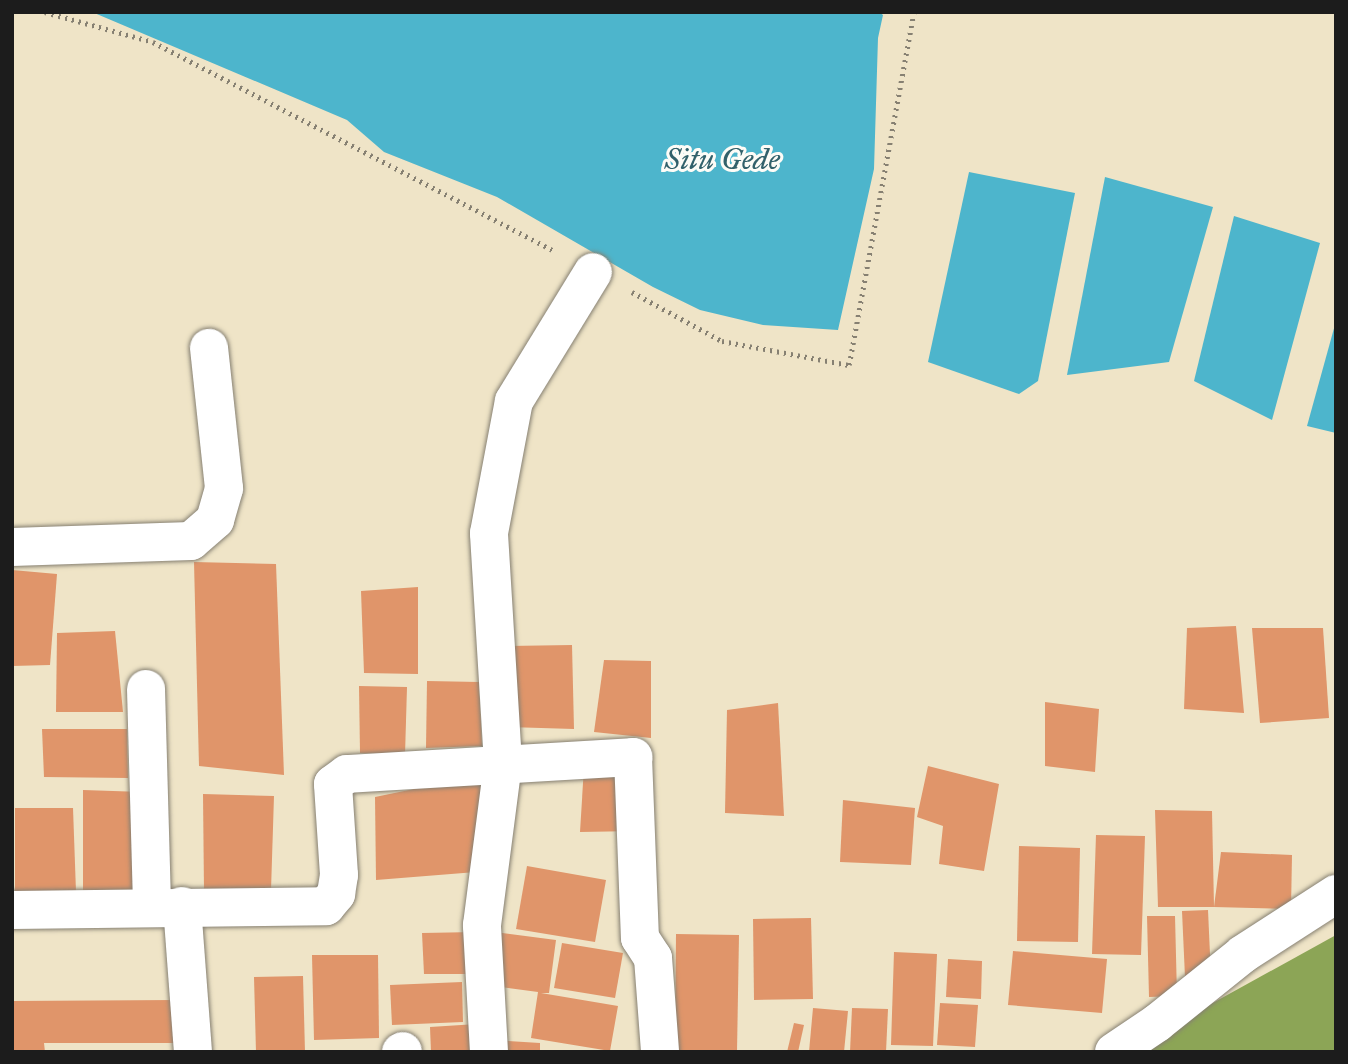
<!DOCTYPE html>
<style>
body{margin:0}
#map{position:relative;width:1348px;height:1064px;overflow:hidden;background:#efe4c7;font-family:"IM FELL Great Primer",serif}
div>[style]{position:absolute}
.forest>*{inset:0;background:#8ca556}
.water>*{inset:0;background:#4db5cc}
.building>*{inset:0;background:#e0956a}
.path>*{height:4.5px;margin-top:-2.25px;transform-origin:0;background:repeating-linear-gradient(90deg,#868072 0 2px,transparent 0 7px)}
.roads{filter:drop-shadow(0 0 2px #868072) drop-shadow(0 0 2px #868072)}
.minor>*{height:38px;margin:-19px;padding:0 19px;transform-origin:19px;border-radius:19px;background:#fff}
span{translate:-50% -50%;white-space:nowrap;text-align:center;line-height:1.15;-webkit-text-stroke:6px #fdfcf7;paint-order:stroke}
.water-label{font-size:30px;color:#32616b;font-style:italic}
.frame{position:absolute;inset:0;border:14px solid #1c1c1c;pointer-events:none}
</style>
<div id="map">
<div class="forest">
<i style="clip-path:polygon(1336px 935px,1336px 1052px,1128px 1052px,1133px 1047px)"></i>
</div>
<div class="water">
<i style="clip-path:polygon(92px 12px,879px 12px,883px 15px,878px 38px,874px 169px,838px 330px,763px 325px,700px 310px,653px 287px,497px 197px,384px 152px,347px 120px)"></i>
<i style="clip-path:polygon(969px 172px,1075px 193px,1038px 381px,1019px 394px,928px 362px)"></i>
<i style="clip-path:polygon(1105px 177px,1213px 207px,1169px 362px,1067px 375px)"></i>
<i style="clip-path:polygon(1234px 216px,1320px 243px,1272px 420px,1194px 381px)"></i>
<i style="clip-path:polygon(1336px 321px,1336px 433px,1307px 426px)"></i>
</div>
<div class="building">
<i style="clip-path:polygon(194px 562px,276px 564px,284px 775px,199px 766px)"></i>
<i style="clip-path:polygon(12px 570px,57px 574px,50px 665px,12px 666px)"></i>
<i style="clip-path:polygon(418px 587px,418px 674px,364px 673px,361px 591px)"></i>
<i style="clip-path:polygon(1236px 626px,1244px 713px,1184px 709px,1187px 628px)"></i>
<i style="clip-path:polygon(1252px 628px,1323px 628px,1329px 718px,1260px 723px)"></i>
<i style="clip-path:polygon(115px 631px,123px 712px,56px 712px,57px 633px)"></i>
<i style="clip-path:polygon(572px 645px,574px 729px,508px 727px,508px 646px)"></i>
<i style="clip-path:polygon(604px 660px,651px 661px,651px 738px,594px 732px)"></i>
<i style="clip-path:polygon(427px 681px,479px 682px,482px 746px,426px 748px)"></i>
<i style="clip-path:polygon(359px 686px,407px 687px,405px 755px,360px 753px)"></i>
<i style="clip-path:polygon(1045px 702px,1099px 709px,1095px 772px,1045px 766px)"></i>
<i style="clip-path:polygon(778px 703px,784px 816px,725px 813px,727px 710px)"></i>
<i style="clip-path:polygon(42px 729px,127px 729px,128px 778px,44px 777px)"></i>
<i style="clip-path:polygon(585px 751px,642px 757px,637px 831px,580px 832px)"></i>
<i style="clip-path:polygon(928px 766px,999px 784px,984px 871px,939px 864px,943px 826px,917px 817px)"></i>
<i style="clip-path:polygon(482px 775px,476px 872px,376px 880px,375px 797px)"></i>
<i style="clip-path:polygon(83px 790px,143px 792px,144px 894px,83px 894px)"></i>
<i style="clip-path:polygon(203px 794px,274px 796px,271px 890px,204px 892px)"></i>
<i style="clip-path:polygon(843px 800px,915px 808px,911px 865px,840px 862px)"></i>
<i style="clip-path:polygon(15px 808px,73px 808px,76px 892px,15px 895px)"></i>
<i style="clip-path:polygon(1155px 810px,1212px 811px,1214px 907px,1158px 907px)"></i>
<i style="clip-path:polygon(1096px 835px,1145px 836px,1141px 955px,1092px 954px)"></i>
<i style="clip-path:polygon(1019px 846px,1080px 848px,1078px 942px,1017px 941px)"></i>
<i style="clip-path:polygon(1221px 852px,1292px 855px,1291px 909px,1214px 907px)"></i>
<i style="clip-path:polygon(527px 866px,606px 880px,595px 942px,516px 929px)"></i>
<i style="clip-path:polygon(1208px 910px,1211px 977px,1185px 977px,1182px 911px)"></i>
<i style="clip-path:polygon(1147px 916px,1175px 916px,1177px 996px,1149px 997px)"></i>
<i style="clip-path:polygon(811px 918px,813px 999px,754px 1000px,753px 919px)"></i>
<i style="clip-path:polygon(487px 931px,556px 940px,549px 993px,541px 993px,618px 1006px,610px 1051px,531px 1038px,538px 992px,479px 984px)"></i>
<i style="clip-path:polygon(476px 932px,476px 974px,424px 974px,422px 933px)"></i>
<i style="clip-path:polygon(676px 934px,739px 935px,737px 1052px,675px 1051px)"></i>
<i style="clip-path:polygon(562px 943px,623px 953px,615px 998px,554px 988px)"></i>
<i style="clip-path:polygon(1013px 951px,1107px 959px,1102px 1013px,1008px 1005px)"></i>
<i style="clip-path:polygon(894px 952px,937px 954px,933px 1046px,891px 1045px)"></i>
<i style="clip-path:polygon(312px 955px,378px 955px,379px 1038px,314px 1040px)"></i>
<i style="clip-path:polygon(948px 959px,982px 961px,981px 999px,946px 997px)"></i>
<i style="clip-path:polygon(303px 976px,305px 1052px,256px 1052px,254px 977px)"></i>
<i style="clip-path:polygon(462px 982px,463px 1022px,392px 1025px,390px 985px)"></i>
<i style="clip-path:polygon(176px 1000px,176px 1043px,44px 1043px,45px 1052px,12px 1052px,12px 1001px)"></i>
<i style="clip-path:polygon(940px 1003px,978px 1005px,975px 1047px,937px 1045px)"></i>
<i style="clip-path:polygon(813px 1008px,848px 1011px,844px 1052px,809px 1052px)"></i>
<i style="clip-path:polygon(852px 1008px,888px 1009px,886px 1052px,850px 1052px)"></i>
<i style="clip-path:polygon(794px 1023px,804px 1025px,798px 1052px,787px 1052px)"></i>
<i style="clip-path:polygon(477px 1024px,479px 1052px,431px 1052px,430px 1027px)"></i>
<i style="clip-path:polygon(494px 1040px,540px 1043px,540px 1052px,493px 1052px)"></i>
</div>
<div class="path">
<i style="left:45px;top:12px;width:112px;rotate:15.5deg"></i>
<i style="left:153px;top:42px;width:454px;rotate:27.5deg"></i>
<i style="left:632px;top:292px;width:102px;rotate:28.6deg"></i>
<i style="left:722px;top:341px;width:129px;rotate:10.7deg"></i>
<i style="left:849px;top:365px;width:359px;rotate:-79.6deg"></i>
</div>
<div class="roads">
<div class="minor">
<i style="left:12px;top:547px;width:179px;rotate:-1.9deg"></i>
<i style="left:191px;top:541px;width:32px;rotate:-41deg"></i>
<i style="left:215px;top:520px;width:33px;rotate:-74deg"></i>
<i style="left:224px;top:488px;width:141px;rotate:-96.1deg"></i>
<i style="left:146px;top:689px;width:218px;rotate:88.4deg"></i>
<i style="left:182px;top:906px;width:146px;rotate:85.7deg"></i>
<i style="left:12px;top:910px;width:314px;rotate:-0.7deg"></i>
<i style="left:326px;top:906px;width:16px;rotate:-50deg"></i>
<i style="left:336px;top:894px;width:19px;rotate:-81deg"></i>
<i style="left:339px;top:875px;width:91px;rotate:-93.8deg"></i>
<i style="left:333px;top:784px;width:17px;rotate:-36deg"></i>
<i style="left:347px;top:774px;width:287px;rotate:-3.4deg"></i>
<i style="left:633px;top:757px;width:181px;rotate:87.8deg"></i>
<i style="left:640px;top:938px;width:24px;rotate:57deg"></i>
<i style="left:653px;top:958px;width:94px;rotate:85.7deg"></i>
<i style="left:401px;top:1052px;width:2px;rotate:-27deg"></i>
<i style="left:489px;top:1052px;width:127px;rotate:-93.2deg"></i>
<i style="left:482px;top:925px;width:163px;rotate:-82.6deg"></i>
<i style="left:503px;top:763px;width:230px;rotate:-93.5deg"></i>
<i style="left:489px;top:533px;width:134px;rotate:-79.3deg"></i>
<i style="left:514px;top:401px;width:151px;rotate:-58.5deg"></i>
<i style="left:1114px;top:1052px;width:52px;rotate:-34deg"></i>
<i style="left:1157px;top:1023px;width:110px;rotate:-38.7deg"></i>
<i style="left:1243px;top:954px;width:111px;rotate:-32.8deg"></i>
</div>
</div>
<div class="water-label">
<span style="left:722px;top:159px">Situ Gede</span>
</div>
<div class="frame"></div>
</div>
